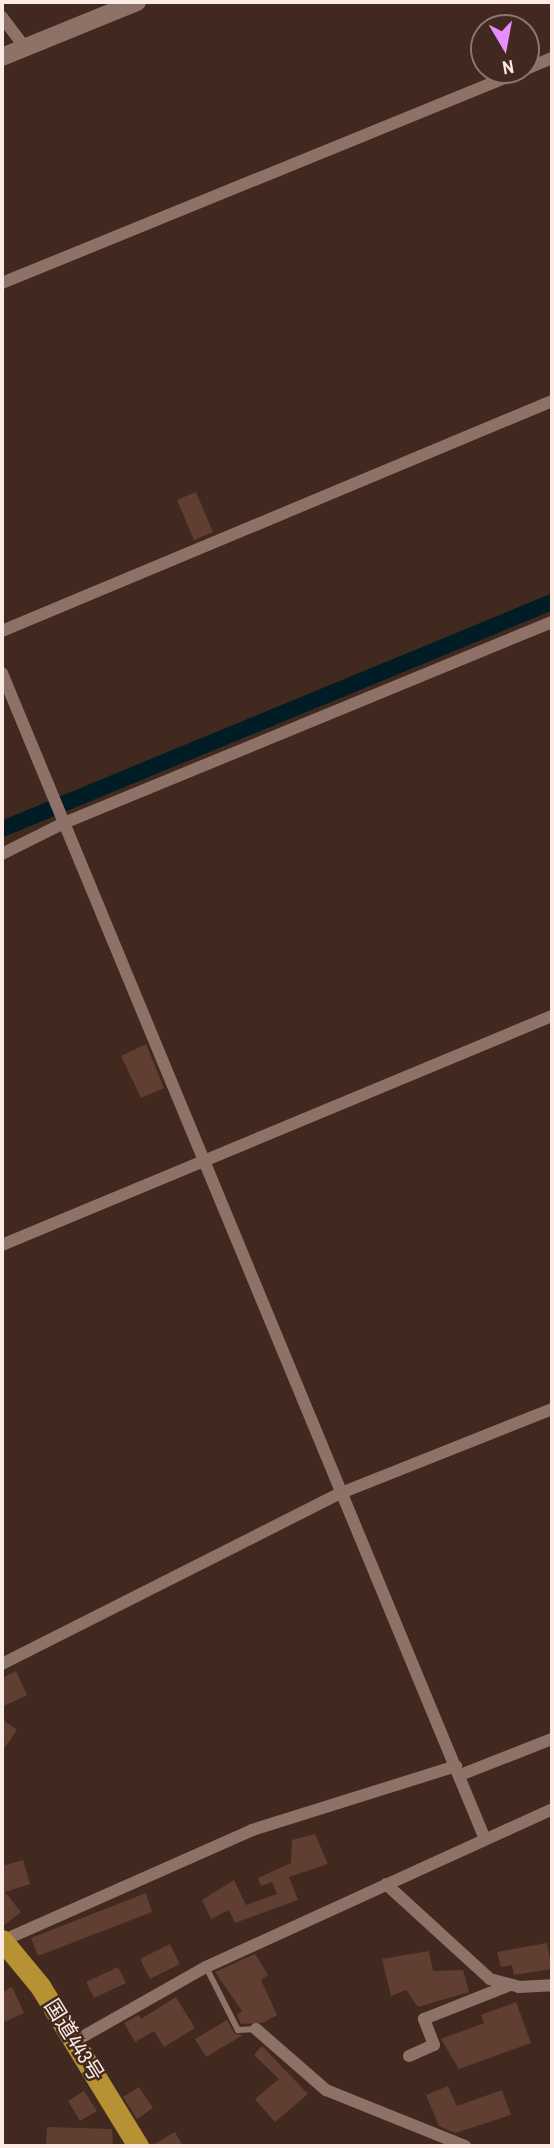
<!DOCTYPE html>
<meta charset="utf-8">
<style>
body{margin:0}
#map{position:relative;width:554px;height:2148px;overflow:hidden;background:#41291f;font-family:"Archivo Narrow","Noto Sans JP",sans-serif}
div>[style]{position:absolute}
.canal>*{height:16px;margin:-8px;padding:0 8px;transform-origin:8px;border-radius:8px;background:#001d26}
.building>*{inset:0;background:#603e32}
.service>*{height:6px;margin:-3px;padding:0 3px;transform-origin:3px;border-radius:3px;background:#8f7267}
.minor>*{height:12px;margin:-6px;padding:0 6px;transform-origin:6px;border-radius:6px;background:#8f7267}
.secondary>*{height:18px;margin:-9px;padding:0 9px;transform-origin:9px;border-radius:9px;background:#8f7267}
.trunk>*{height:21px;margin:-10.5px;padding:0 10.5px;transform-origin:10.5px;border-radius:10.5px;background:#b69234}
span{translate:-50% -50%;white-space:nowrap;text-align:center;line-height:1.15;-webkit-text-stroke:5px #41291f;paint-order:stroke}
.street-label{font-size:21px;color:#fbebe4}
.frame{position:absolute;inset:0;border:4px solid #fbebe4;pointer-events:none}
.north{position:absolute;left:470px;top:14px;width:70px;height:70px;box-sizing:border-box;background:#41291f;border:2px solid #8b776e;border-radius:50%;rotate:170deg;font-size:19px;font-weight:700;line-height:28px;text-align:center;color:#fbebe4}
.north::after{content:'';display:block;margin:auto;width:24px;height:32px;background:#e98dfe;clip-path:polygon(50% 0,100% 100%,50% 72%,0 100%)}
</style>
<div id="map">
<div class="canal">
<i style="left:2px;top:829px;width:595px;rotate:-22.43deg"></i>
</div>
<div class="building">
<i style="clip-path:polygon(196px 492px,213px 532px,194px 540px,177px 500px)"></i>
<i style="clip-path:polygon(146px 1044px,164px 1088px,141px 1098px,121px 1056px)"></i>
<i style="clip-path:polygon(16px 1671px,27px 1695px,2px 1707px,2px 1678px)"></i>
<i style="clip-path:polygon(2px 1719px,17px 1730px,2px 1752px)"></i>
<i style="clip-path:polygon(315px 1834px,328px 1864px,289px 1877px,298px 1900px,235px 1923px,229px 1910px,211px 1919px,202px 1900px,234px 1880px,246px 1905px,277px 1894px,272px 1882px,261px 1886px,258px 1878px,291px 1863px,292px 1840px)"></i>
<i style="clip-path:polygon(23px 1860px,30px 1884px,5px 1892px,21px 1912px,2px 1927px,2px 1866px)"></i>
<i style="clip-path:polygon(146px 1893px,152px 1912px,38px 1956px,31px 1938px)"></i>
<i style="clip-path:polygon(547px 1943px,552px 1969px,514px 1975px,512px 1965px,501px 1967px,497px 1952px)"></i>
<i style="clip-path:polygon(170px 1944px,180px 1964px,150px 1979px,140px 1959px)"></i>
<i style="clip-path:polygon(429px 1951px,433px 1971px,463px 1970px,469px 1992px,418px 2007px,406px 1990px,391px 1996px,382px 1959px)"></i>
<i style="clip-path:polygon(255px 1954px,268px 1975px,261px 1980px,277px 2015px,262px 2023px,241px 2024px,237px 2015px,242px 2011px,215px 1972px)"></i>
<i style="clip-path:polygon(118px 1967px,126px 1983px,94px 1998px,86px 1982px)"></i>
<i style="clip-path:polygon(12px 1987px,24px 2013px,2px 2023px,2px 1992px)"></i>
<i style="clip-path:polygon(176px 1997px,195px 2028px,164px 2047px,154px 2031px,135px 2042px,124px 2023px,139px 2015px,141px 2019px)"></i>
<i style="clip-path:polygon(516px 2002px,531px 2043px,459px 2069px,441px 2039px,484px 2023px,481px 2015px)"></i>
<i style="clip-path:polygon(227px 2020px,235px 2034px,243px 2035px,206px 2057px,195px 2039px)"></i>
<i style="clip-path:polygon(262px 2046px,308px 2094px,275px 2122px,255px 2099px,279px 2079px,254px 2055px)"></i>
<i style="clip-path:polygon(448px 2086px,457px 2106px,502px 2090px,511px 2115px,455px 2133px,439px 2126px,426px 2095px)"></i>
<i style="clip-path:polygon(139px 2087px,153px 2108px,137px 2119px,123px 2097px)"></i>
<i style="clip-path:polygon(84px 2091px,97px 2111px,80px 2121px,68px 2101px)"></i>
<i style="clip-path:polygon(47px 2127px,112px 2129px,113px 2146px,46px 2146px)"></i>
<i style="clip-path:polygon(175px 2132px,183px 2146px,151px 2146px)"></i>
</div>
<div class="service">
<i style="left:206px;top:1967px;width:71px;rotate:63.1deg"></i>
<i style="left:238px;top:2030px;width:18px;rotate:-3deg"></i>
</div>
<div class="minor">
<i style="left:2px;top:17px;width:39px;rotate:53deg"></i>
<i style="left:526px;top:69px;width:28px;rotate:-23deg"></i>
<i style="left:2px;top:283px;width:564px;rotate:-22.2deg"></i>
<i style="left:2px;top:631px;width:596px;rotate:-22.69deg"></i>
<i style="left:2px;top:673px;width:1262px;rotate:67.5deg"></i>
<i style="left:2px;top:854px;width:69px;rotate:-26.6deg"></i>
<i style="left:64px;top:823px;width:528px;rotate:-22.39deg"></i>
<i style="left:2px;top:1245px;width:596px;rotate:-22.61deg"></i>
<i style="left:2px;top:1664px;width:380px;rotate:-26.8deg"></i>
<i style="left:341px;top:1493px;width:227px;rotate:-21.7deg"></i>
<i style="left:460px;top:1775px;width:99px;rotate:-21.4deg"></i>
<i style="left:386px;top:1884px;width:141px;rotate:42.4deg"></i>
<i style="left:490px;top:1979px;width:30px;rotate:15deg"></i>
<i style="left:519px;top:1987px;width:33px;rotate:-3deg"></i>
<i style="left:2px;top:1941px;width:274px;rotate:-23.9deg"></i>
<i style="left:252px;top:1830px;width:214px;rotate:-17.4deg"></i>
<i style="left:256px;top:2029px;width:93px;rotate:41.1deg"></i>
<i style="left:326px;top:2090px;width:150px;rotate:21.9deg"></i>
<i style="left:75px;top:2041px;width:150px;rotate:-29.5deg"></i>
<i style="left:206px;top:1967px;width:380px;rotate:-24.5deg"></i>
<i style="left:409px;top:2056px;width:27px;rotate:-24deg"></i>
<i style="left:434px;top:2045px;width:28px;rotate:-111deg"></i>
<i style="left:424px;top:2019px;width:92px;rotate:-21.6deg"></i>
</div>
<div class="secondary">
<i style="left:2px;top:57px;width:146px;rotate:-22.2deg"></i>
</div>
<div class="trunk">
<i style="left:2px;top:1940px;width:60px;rotate:50.4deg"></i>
<i style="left:40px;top:1986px;width:188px;rotate:58.5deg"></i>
</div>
<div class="street-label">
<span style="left:74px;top:2040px;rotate:58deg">国道443号</span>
</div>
<div class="frame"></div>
<div class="north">N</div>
</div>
